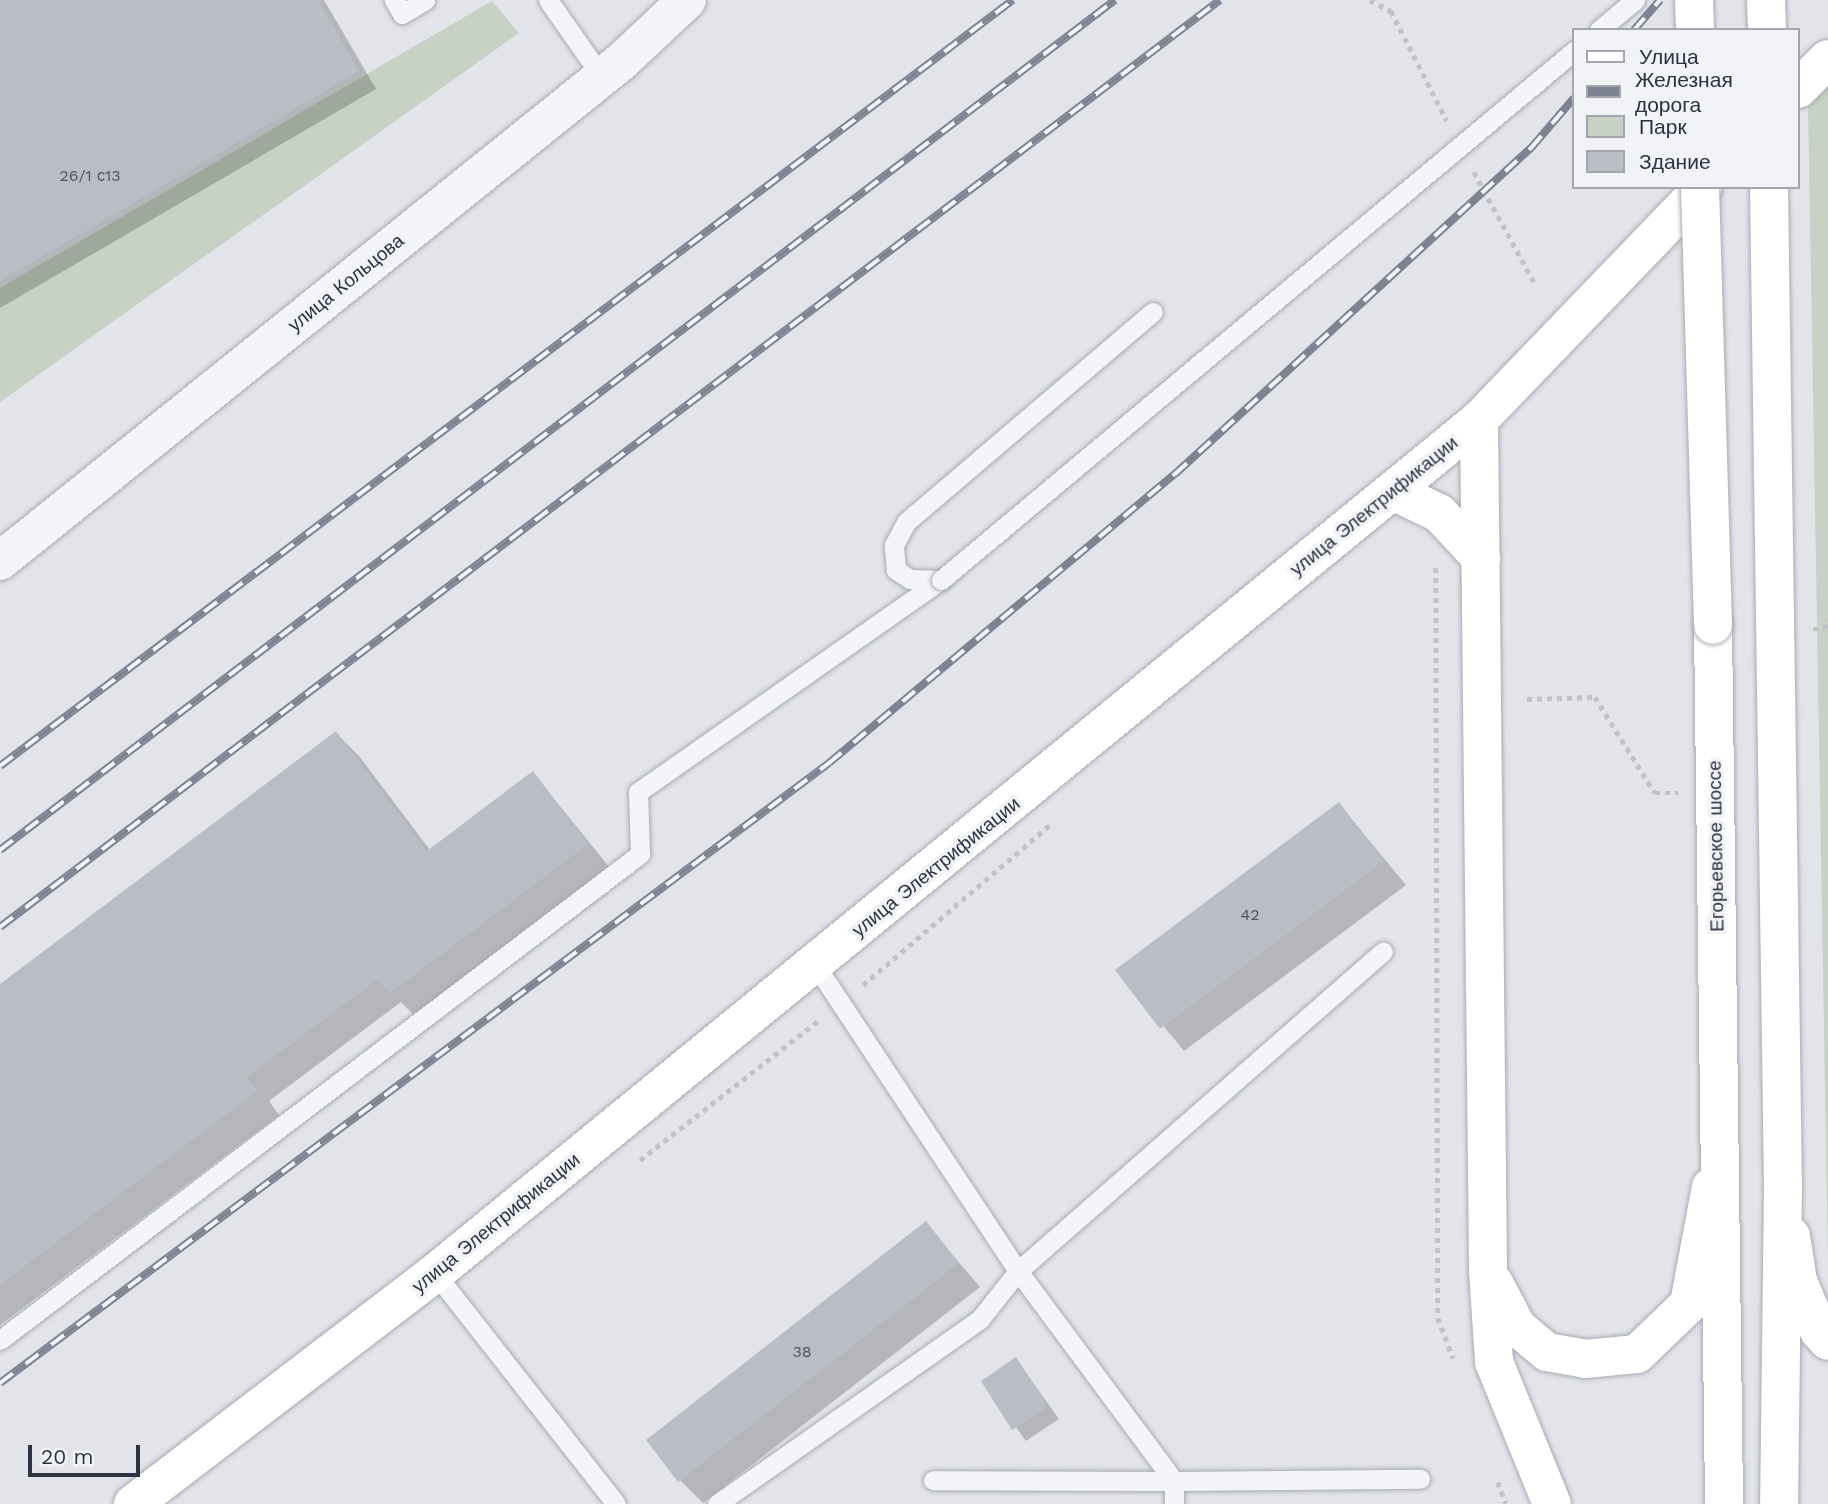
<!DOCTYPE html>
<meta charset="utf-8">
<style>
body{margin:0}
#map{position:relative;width:1828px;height:1504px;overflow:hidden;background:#e2e4e9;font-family:"Work Sans",sans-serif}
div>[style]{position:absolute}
.green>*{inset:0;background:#c7d2c4}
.shadow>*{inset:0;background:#0003}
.building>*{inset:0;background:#babdc5}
.path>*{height:4.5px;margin-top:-2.25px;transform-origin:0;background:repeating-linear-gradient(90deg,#c0c2c8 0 5px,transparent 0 10px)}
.roads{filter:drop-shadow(0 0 2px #a8abb3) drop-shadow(0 0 2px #a8abb3)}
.service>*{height:19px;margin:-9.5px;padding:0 9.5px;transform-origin:9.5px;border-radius:9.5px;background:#f4f5f8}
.tertiary>*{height:38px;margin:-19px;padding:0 19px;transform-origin:19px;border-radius:19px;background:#f4f5f8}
.secondary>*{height:38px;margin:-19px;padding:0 19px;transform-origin:19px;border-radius:19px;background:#fff}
.primary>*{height:38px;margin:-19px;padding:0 19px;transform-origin:19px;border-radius:19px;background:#fff}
.rail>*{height:8px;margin-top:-4px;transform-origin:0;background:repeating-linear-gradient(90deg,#f2f3f7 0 16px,#7d8391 0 32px);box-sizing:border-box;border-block:2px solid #7d8391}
.bridges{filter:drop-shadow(0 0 2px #a8abb3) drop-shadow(0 0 2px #a8abb3)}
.service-bridge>*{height:19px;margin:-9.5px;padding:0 9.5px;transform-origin:9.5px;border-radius:9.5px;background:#f4f5f8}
.primary-bridge>*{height:38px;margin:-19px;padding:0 19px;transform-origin:19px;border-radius:19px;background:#fff}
span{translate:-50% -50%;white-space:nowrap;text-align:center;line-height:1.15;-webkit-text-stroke:7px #f2f3f7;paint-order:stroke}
.number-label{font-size:16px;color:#505561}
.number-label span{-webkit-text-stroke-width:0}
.street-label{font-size:19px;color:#2c3240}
.legend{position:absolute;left:1572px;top:28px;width:228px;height:161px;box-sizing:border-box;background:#f2f3f7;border:2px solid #a3a6ae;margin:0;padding:9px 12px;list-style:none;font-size:21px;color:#2c3240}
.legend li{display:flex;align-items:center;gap:14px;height:35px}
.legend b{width:35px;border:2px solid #a3a6ae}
.scale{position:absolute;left:28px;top:1445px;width:112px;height:32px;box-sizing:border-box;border:4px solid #2c3240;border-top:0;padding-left:9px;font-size:21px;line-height:24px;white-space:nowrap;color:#2c3240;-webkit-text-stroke:5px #f2f3f7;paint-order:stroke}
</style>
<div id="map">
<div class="green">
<i style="clip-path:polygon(492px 1px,519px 33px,0 402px,0 288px)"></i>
<i style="clip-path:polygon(1828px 83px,1828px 1260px,1808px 104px)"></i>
</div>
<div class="shadow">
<i style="clip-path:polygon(0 0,324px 0,376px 89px,0 308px)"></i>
<i style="clip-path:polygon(336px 733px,359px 756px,430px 850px,533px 773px,610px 868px,414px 1015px,401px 1002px,269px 1101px,279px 1115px,0 1325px,0 986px)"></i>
<i style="clip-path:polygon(1339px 804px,1406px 885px,1184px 1051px,1118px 970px)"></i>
<i style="clip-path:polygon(926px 1224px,980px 1287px,703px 1503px,680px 1480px)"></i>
<i style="clip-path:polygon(1016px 1359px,1059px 1419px,1026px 1441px,983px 1381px)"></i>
</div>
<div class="building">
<i style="clip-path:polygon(0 0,318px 0,359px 71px,0 281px)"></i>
<i style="clip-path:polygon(336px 731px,427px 851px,533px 771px,588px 844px,390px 993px,378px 979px,247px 1077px,257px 1091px,0 1285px,0 984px)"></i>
<i style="clip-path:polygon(1339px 802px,1384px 861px,1160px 1029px,1115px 970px)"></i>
<i style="clip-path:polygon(926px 1221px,959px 1263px,678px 1482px,646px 1440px)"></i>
<i style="clip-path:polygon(1016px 1357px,1048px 1407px,1012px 1430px,981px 1381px)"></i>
</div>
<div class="path">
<i style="left:1370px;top:0;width:24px;rotate:28deg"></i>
<i style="left:1391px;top:11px;width:123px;rotate:63deg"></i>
<i style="left:1474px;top:172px;width:125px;rotate:61.4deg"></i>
<i style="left:1436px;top:568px;width:750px;rotate:89.85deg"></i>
<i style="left:1438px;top:1318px;width:43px;rotate:69.4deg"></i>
<i style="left:1813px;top:629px;width:11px"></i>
<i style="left:1824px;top:629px;width:11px;rotate:-68deg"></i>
<i style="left:1527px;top:699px;width:68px;rotate:-1.7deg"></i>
<i style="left:1595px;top:697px;width:113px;rotate:58deg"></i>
<i style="left:1655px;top:793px;width:23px"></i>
<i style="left:863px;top:985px;width:250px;rotate:-40.6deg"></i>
<i style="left:640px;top:1160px;width:226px;rotate:-38deg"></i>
<i style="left:1498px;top:1482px;width:23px;rotate:70deg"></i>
</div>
<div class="roads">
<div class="service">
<i style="left:394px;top:0;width:16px;rotate:60deg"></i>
<i style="left:402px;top:14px;width:27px;rotate:-31deg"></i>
<i style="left:548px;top:0;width:94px;rotate:55deg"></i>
<i style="left:1599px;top:30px;width:47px;rotate:-39.8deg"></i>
<i style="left:941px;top:580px;width:31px;rotate:-178deg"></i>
<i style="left:910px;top:579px;width:17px;rotate:-147deg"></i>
<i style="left:896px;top:570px;width:25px;rotate:-95deg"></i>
<i style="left:894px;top:545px;width:26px;rotate:-62deg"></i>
<i style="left:906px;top:522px;width:324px;rotate:-40.4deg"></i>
<i style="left:816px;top:966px;width:366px;rotate:56.5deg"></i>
<i style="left:1018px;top:1271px;width:262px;rotate:53.4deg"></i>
<i style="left:1174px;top:1481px;width:241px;rotate:-179.8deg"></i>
<i style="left:435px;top:1273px;width:293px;rotate:51.9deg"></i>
<i style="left:0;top:1340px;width:804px;rotate:-37.21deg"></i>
<i style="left:640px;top:854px;width:62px;rotate:-91.8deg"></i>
<i style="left:638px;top:792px;width:370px;rotate:-35deg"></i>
<i style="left:717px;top:1504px;width:322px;rotate:-35.1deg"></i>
<i style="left:980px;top:1319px;width:61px;rotate:-51.6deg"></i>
<i style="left:1018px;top:1271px;width:485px;rotate:-41.2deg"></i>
<i style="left:1174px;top:1504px;width:23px;rotate:-90deg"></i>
<i style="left:1174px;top:1481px;width:246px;rotate:-0.5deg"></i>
</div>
<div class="tertiary">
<i style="left:0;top:561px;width:798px;rotate:-38.79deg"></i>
<i style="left:622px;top:61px;width:89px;rotate:-43.2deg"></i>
</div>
<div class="secondary">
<i style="left:1798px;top:89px;width:42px;rotate:-45deg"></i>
<i style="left:1479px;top:420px;width:851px;rotate:89.39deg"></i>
<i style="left:1488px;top:1271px;width:91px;rotate:86.2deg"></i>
<i style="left:1494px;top:1362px;width:153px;rotate:67.8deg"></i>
<i style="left:1393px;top:491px;width:51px;rotate:25.6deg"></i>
<i style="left:1439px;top:513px;width:62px;rotate:47deg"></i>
<i style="left:1791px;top:1236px;width:46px;rotate:81.2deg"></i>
<i style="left:1798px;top:1281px;width:54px;rotate:67.2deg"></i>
<i style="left:1819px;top:1331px;width:13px;rotate:48deg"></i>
<i style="left:1494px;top:1283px;width:50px;rotate:62.4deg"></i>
<i style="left:1517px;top:1327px;width:39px;rotate:40deg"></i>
<i style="left:1547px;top:1352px;width:39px;rotate:10deg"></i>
<i style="left:1585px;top:1359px;width:52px;rotate:-5.5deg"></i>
<i style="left:1637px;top:1354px;width:72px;rotate:-43.9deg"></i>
<i style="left:1689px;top:1304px;width:119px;rotate:-79.4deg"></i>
<i style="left:133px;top:1504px;width:380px;rotate:-37.4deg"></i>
<i style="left:435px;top:1273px;width:1348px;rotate:-39.25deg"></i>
<i style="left:1479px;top:420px;width:323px;rotate:-46.1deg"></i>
</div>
<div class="primary">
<i style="left:1694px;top:0;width:30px;rotate:88deg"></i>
<i style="left:1766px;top:0;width:30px;rotate:88deg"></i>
<i style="left:1769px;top:187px;width:998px;rotate:89.2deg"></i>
<i style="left:1783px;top:1185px;width:319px;rotate:90.7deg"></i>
<i style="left:1713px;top:625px;width:879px;rotate:89.28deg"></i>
</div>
</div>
<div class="rail">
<i style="left:1634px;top:30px;width:40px;rotate:-49deg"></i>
<i style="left:0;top:766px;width:1270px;rotate:-37.1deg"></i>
<i style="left:0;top:850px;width:1402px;rotate:-37.32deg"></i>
<i style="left:0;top:927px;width:1532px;rotate:-37.23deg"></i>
<i style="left:0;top:1383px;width:1035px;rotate:-36.79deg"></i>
<i style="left:829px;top:763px;width:451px;rotate:-39.9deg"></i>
<i style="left:1175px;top:474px;width:483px;rotate:-42.5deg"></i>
<i style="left:1531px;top:148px;width:66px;rotate:-49.3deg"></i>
</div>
<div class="bridges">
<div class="service-bridge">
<i style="left:941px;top:580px;width:825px;rotate:-39.89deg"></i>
</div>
<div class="primary-bridge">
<i style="left:1700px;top:187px;width:438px;rotate:88.3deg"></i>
</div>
</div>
<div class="number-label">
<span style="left:90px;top:176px">26/1 с13</span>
<span style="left:1250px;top:915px">42</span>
<span style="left:802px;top:1352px">38</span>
</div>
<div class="street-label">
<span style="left:346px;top:283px;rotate:-39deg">улица Кольцова</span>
<span style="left:1374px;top:506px;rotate:-39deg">улица Электрификации</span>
<span style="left:1716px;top:846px;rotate:-91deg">Егорьевское шоссе</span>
<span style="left:936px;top:867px;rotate:-39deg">улица Электрификации</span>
<span style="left:496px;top:1223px;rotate:-39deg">улица Электрификации</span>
</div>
<ul class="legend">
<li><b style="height:9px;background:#fff"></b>Улица</li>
<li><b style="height:9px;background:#7d8391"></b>Железная дорога</li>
<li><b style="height:19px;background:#c7d2c4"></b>Парк</li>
<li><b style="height:19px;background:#babdc5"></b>Здание</li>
</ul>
<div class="scale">20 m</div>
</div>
